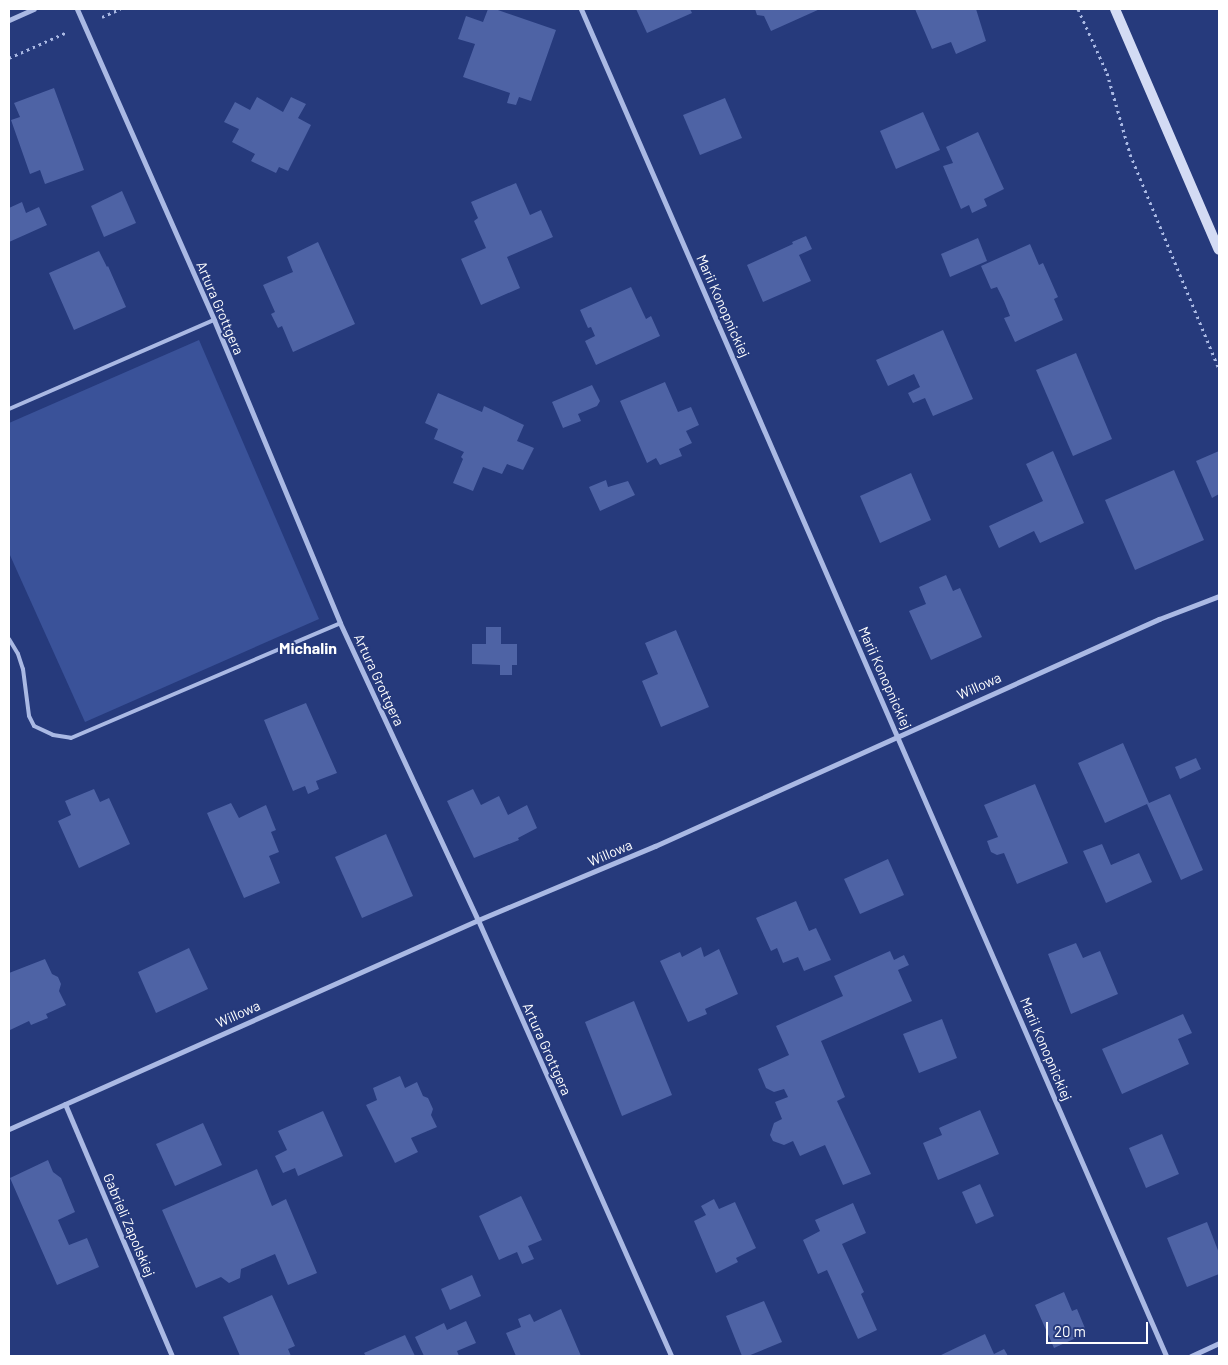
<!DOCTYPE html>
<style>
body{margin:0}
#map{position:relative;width:1228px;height:1365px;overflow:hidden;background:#263a7c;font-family:Barlow,sans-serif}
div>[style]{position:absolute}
.green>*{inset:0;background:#3a5299}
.building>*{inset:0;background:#4e63a5}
.path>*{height:3px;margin-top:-1.5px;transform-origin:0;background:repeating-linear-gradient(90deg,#aab9e4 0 2.5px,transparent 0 6.5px)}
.lane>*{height:4px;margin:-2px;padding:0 2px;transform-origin:2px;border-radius:2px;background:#aab9e4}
.street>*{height:5px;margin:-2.5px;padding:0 2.5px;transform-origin:2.5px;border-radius:2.5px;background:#aab9e4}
.secondary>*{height:10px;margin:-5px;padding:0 5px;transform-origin:5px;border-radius:5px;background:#d3dbf4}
span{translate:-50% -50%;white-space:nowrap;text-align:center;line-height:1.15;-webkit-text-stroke:4px #263a7c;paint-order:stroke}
.street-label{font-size:14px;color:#fff}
.quarter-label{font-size:16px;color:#fff;font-weight:700}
.frame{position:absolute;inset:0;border:10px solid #fff;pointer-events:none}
.scale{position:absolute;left:1046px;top:1322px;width:102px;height:22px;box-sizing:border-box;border:2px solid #fff;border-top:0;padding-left:6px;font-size:15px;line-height:18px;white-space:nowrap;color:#fff;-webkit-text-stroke:4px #263a7c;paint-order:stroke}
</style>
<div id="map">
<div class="green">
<i style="clip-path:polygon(199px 340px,319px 619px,85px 722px,9px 553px,9px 423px)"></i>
</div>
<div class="building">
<i style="clip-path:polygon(488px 9px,495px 9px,556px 30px,531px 101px,519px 97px,516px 105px,507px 103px,510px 93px,463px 77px,475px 44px,458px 39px,466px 16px,483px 22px)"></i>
<i style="clip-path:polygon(636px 9px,690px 9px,692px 13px,647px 33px)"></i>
<i style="clip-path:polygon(755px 9px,820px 9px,771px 31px,764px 16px,757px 15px)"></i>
<i style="clip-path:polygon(915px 9px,976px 9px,986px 41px,956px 54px,951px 42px,932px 49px)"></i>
<i style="clip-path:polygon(54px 88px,84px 170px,45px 184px,40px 170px,30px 174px,11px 120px,20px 117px,14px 103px)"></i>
<i style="clip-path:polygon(257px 97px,283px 112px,291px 97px,306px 104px,298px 118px,311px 125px,288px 171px,279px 167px,276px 173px,251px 161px,255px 154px,232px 142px,239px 129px,224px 122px,235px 102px,250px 110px)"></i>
<i style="clip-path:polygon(725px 98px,742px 138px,700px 155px,683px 115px)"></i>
<i style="clip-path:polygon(923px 112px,940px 150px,896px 169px,880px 131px)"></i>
<i style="clip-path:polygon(978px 132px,1004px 189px,984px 199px,987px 206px,972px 213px,969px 205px,961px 209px,943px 166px,953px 163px,946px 147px)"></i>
<i style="clip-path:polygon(516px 183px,530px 215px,541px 210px,553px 237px,507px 257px,520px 288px,481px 305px,461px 259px,486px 248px,474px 221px,478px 218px,471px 202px)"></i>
<i style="clip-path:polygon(122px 191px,136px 223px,104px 237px,91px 206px)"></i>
<i style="clip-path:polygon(22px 202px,26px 213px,39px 207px,47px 225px,9px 242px,9px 208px)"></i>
<i style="clip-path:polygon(806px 236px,812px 249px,799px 255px,811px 281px,763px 302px,747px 265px,793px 244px,792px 242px)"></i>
<i style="clip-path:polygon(978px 238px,987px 261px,950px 277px,941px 254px)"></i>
<i style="clip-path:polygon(318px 242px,355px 324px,293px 352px,282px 326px,278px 328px,271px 314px,275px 312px,263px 285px,293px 272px,287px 257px)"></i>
<i style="clip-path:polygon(1030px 244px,1039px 265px,1043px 263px,1058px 297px,1054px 299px,1063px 320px,1015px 342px,1004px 318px,1010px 316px,1004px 301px,997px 287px,991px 289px,981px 266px)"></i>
<i style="clip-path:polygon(99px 251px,107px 267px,108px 266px,126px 307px,74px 330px,49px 273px)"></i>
<i style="clip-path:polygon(631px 287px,646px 319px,651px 316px,660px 336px,596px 365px,585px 341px,595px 336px,591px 327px,588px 328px,580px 310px)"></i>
<i style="clip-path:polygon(943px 330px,973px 399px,933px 416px,925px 398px,913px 403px,908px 393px,920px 387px,914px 374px,888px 386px,876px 360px)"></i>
<i style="clip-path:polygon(1076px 353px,1112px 439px,1073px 456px,1036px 370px)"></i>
<i style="clip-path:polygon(665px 382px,678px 412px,691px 407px,699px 425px,686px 431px,692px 443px,679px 449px,682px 456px,660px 465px,656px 458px,647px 463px,620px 401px)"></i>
<i style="clip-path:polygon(592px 385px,600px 401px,597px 406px,578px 414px,581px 421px,563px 428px,552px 402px)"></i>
<i style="clip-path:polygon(438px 393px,482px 412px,484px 406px,524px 425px,517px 441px,534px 448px,523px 470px,507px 464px,502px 474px,483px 467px,473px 491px,453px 483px,463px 459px,461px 457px,464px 452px,434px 439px,438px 429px,425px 423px)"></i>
<i style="clip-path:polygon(1053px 451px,1084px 523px,1040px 543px,1034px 531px,999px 548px,989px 526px,1043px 501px,1026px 464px)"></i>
<i style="clip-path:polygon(1219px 451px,1219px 494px,1212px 498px,1196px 461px)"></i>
<i style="clip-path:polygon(1174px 470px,1204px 540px,1135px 570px,1105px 500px)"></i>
<i style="clip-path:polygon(911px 473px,931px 520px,880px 543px,860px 496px)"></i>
<i style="clip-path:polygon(606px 480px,608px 487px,628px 481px,635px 495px,600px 511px,589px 487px)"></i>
<i style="clip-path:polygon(946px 575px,953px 591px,960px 588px,982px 637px,931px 660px,909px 611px,926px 604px,919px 587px)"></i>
<i style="clip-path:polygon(486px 627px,501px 627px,501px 644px,517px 644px,517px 665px,512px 665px,512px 675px,500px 675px,500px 665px,472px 664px,472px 644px,486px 644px)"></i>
<i style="clip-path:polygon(676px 630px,709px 707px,661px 727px,642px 681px,658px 674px,645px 643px)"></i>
<i style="clip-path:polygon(306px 703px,337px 773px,316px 781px,319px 789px,308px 794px,305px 786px,293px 791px,264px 720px)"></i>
<i style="clip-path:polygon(1123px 743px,1149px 803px,1170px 794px,1203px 870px,1181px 880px,1147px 804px,1105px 823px,1078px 763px)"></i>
<i style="clip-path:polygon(1196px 758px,1201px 769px,1180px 779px,1175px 767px)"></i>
<i style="clip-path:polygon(1035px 784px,1068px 863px,1017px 884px,1004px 853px,997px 855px,991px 852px,987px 841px,998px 837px,984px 805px)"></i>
<i style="clip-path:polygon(94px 789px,100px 802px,109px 798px,130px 844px,79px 868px,58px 821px,71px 815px,65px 801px)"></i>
<i style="clip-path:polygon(473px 789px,481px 805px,499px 796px,508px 815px,527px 805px,537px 828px,518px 838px,519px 840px,474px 858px,447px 801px)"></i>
<i style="clip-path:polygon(231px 803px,239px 818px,266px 805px,276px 830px,271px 832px,279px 852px,269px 856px,280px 883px,244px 898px,207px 813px)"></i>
<i style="clip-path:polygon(386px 834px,413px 896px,362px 918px,335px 857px)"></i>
<i style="clip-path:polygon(1102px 844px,1111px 865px,1139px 853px,1152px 882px,1106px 903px,1083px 851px)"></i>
<i style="clip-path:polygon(888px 859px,904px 895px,860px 914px,844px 879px)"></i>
<i style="clip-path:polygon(796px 901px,809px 931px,816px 928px,831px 960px,804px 971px,798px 957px,783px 963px,777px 948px,771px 951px,756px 918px)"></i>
<i style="clip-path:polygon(1076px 943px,1083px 958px,1100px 951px,1118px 994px,1071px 1014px,1048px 954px)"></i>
<i style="clip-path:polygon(701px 947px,704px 957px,719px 949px,738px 994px,705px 1009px,707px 1014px,688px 1022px,660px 961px,680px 952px,682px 957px)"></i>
<i style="clip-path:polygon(189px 948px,208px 989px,156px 1013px,138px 972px)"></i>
<i style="clip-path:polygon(890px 951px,894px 960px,904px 955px,909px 965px,898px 970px,912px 1001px,821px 1041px,845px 1097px,837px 1101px,871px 1174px,843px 1185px,825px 1145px,800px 1156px,793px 1141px,784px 1145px,773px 1141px,770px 1135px,774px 1123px,782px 1119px,775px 1102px,788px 1097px,784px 1089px,774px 1092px,766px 1088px,758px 1069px,789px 1055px,776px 1026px,843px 996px,834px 976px)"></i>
<i style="clip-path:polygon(45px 959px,52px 974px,58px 977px,61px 984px,59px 991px,66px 1005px,46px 1014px,48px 1018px,31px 1025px,29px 1021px,10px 1030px,9px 973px)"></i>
<i style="clip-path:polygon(634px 1001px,672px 1095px,622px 1116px,585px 1022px)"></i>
<i style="clip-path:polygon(1183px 1014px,1192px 1033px,1178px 1039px,1189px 1064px,1122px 1094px,1102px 1049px)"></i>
<i style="clip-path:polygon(942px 1019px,957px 1058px,919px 1073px,903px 1034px)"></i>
<i style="clip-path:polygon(400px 1076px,405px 1088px,417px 1082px,423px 1096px,428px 1098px,433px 1109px,431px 1115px,437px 1127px,411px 1138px,418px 1152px,395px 1163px,366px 1105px,377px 1100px,373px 1088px)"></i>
<i style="clip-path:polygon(980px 1110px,999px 1154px,938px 1180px,923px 1143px,942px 1135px,939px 1128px,941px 1127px)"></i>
<i style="clip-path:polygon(323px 1111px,343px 1156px,298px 1176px,295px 1168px,283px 1173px,275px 1156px,287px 1150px,278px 1131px)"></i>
<i style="clip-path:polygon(203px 1123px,222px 1165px,175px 1186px,156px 1144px)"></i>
<i style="clip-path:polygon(1162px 1134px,1179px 1174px,1146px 1188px,1129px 1148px)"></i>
<i style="clip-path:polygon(48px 1160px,53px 1172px,61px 1178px,75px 1212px,58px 1220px,69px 1245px,87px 1238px,99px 1267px,57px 1285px,10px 1178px)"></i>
<i style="clip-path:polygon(257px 1169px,272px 1206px,286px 1199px,317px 1273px,288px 1285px,275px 1254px,241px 1269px,240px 1278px,229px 1283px,221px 1277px,196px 1288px,162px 1210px)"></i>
<i style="clip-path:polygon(980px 1184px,994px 1216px,976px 1224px,962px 1192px)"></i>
<i style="clip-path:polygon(521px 1196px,542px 1240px,528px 1246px,534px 1259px,522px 1264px,517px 1252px,499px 1260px,479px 1216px)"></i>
<i style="clip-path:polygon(714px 1199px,719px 1209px,735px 1202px,756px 1248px,736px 1258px,738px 1262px,716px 1273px,694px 1221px,706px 1215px,701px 1206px)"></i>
<i style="clip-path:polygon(853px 1203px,866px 1233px,842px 1244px,864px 1292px,861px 1294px,877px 1330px,858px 1339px,827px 1270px,818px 1274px,803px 1240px,820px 1231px,815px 1220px)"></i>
<i style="clip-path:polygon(1207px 1222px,1219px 1253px,1219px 1274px,1187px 1287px,1167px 1238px)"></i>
<i style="clip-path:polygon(472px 1275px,481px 1296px,450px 1310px,441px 1289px)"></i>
<i style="clip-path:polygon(1064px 1292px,1072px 1311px,1077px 1309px,1087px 1333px,1054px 1348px,1035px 1305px)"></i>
<i style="clip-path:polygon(272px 1295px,295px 1346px,288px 1349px,291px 1356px,240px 1356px,223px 1317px)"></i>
<i style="clip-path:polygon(764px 1301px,782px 1342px,748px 1356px,742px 1356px,726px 1316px)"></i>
<i style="clip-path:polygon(561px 1309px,581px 1356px,516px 1356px,506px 1333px,521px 1327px,518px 1319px,530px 1314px,534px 1322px)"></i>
<i style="clip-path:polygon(466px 1321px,476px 1343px,457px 1351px,459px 1356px,424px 1356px,415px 1337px,444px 1323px,447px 1330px)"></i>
<i style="clip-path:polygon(985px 1334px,994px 1354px,1004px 1349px,1008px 1356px,939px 1356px)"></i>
<i style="clip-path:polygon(405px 1335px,415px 1356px,366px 1356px,364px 1353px)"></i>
</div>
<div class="path">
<i style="left:1078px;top:9px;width:70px;rotate:65.6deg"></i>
<i style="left:1107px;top:73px;width:84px;rotate:74.1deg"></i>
<i style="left:1130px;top:154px;width:233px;rotate:67.5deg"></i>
<i style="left:102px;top:17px;width:20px;rotate:-24deg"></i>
<i style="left:9px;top:58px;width:64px;rotate:-24.1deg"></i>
</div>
<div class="lane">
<i style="left:9px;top:409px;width:223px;rotate:-23.5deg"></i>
<i style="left:9px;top:639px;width:17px;rotate:59deg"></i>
<i style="left:18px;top:654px;width:16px;rotate:72deg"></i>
<i style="left:23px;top:669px;width:47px;rotate:82.7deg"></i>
<i style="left:29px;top:716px;width:11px;rotate:63deg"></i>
<i style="left:34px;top:726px;width:21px;rotate:25deg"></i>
<i style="left:53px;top:735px;width:18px;rotate:9deg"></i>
<i style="left:71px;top:738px;width:293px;rotate:-23.1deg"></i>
</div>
<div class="street">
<i style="left:77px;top:9px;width:340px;rotate:66.2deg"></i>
<i style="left:214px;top:320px;width:328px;rotate:67.4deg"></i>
<i style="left:340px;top:623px;width:327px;rotate:65.1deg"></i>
<i style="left:478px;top:920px;width:477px;rotate:66.1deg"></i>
<i style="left:581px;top:9px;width:1469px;rotate:66.52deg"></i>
<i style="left:9px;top:20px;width:27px;rotate:-24deg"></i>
<i style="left:65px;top:1104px;width:274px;rotate:67deg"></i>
<i style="left:9px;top:1129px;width:513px;rotate:-24.02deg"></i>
<i style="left:478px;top:920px;width:192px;rotate:-22.7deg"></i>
<i style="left:655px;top:846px;width:553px;rotate:-24.25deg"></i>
<i style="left:1159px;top:619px;width:64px;rotate:-21deg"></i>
<i style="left:1191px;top:1356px;width:31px;rotate:-25deg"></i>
</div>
<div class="secondary">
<i style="left:1115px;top:9px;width:262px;rotate:66.7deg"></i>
</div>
<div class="street-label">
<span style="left:723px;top:306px;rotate:66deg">Marii Konopnickiej</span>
<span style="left:220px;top:308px;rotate:67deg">Artura Grottgera</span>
<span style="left:885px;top:678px;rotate:66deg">Marii Konopnickiej</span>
<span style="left:379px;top:680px;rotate:65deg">Artura Grottgera</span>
<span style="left:979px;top:686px;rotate:-24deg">Willowa</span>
<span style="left:610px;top:853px;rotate:-23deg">Willowa</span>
<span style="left:238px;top:1014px;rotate:-24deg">Willowa</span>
<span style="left:547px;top:1049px;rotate:66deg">Artura Grottgera</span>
<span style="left:1046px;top:1049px;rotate:67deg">Marii Konopnickiej</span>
<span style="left:129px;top:1225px;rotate:67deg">Gabrieli Zapolskiej</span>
</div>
<div class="quarter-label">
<span style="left:308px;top:648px">Michalin</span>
</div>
<div class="frame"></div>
<div class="scale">20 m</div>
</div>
